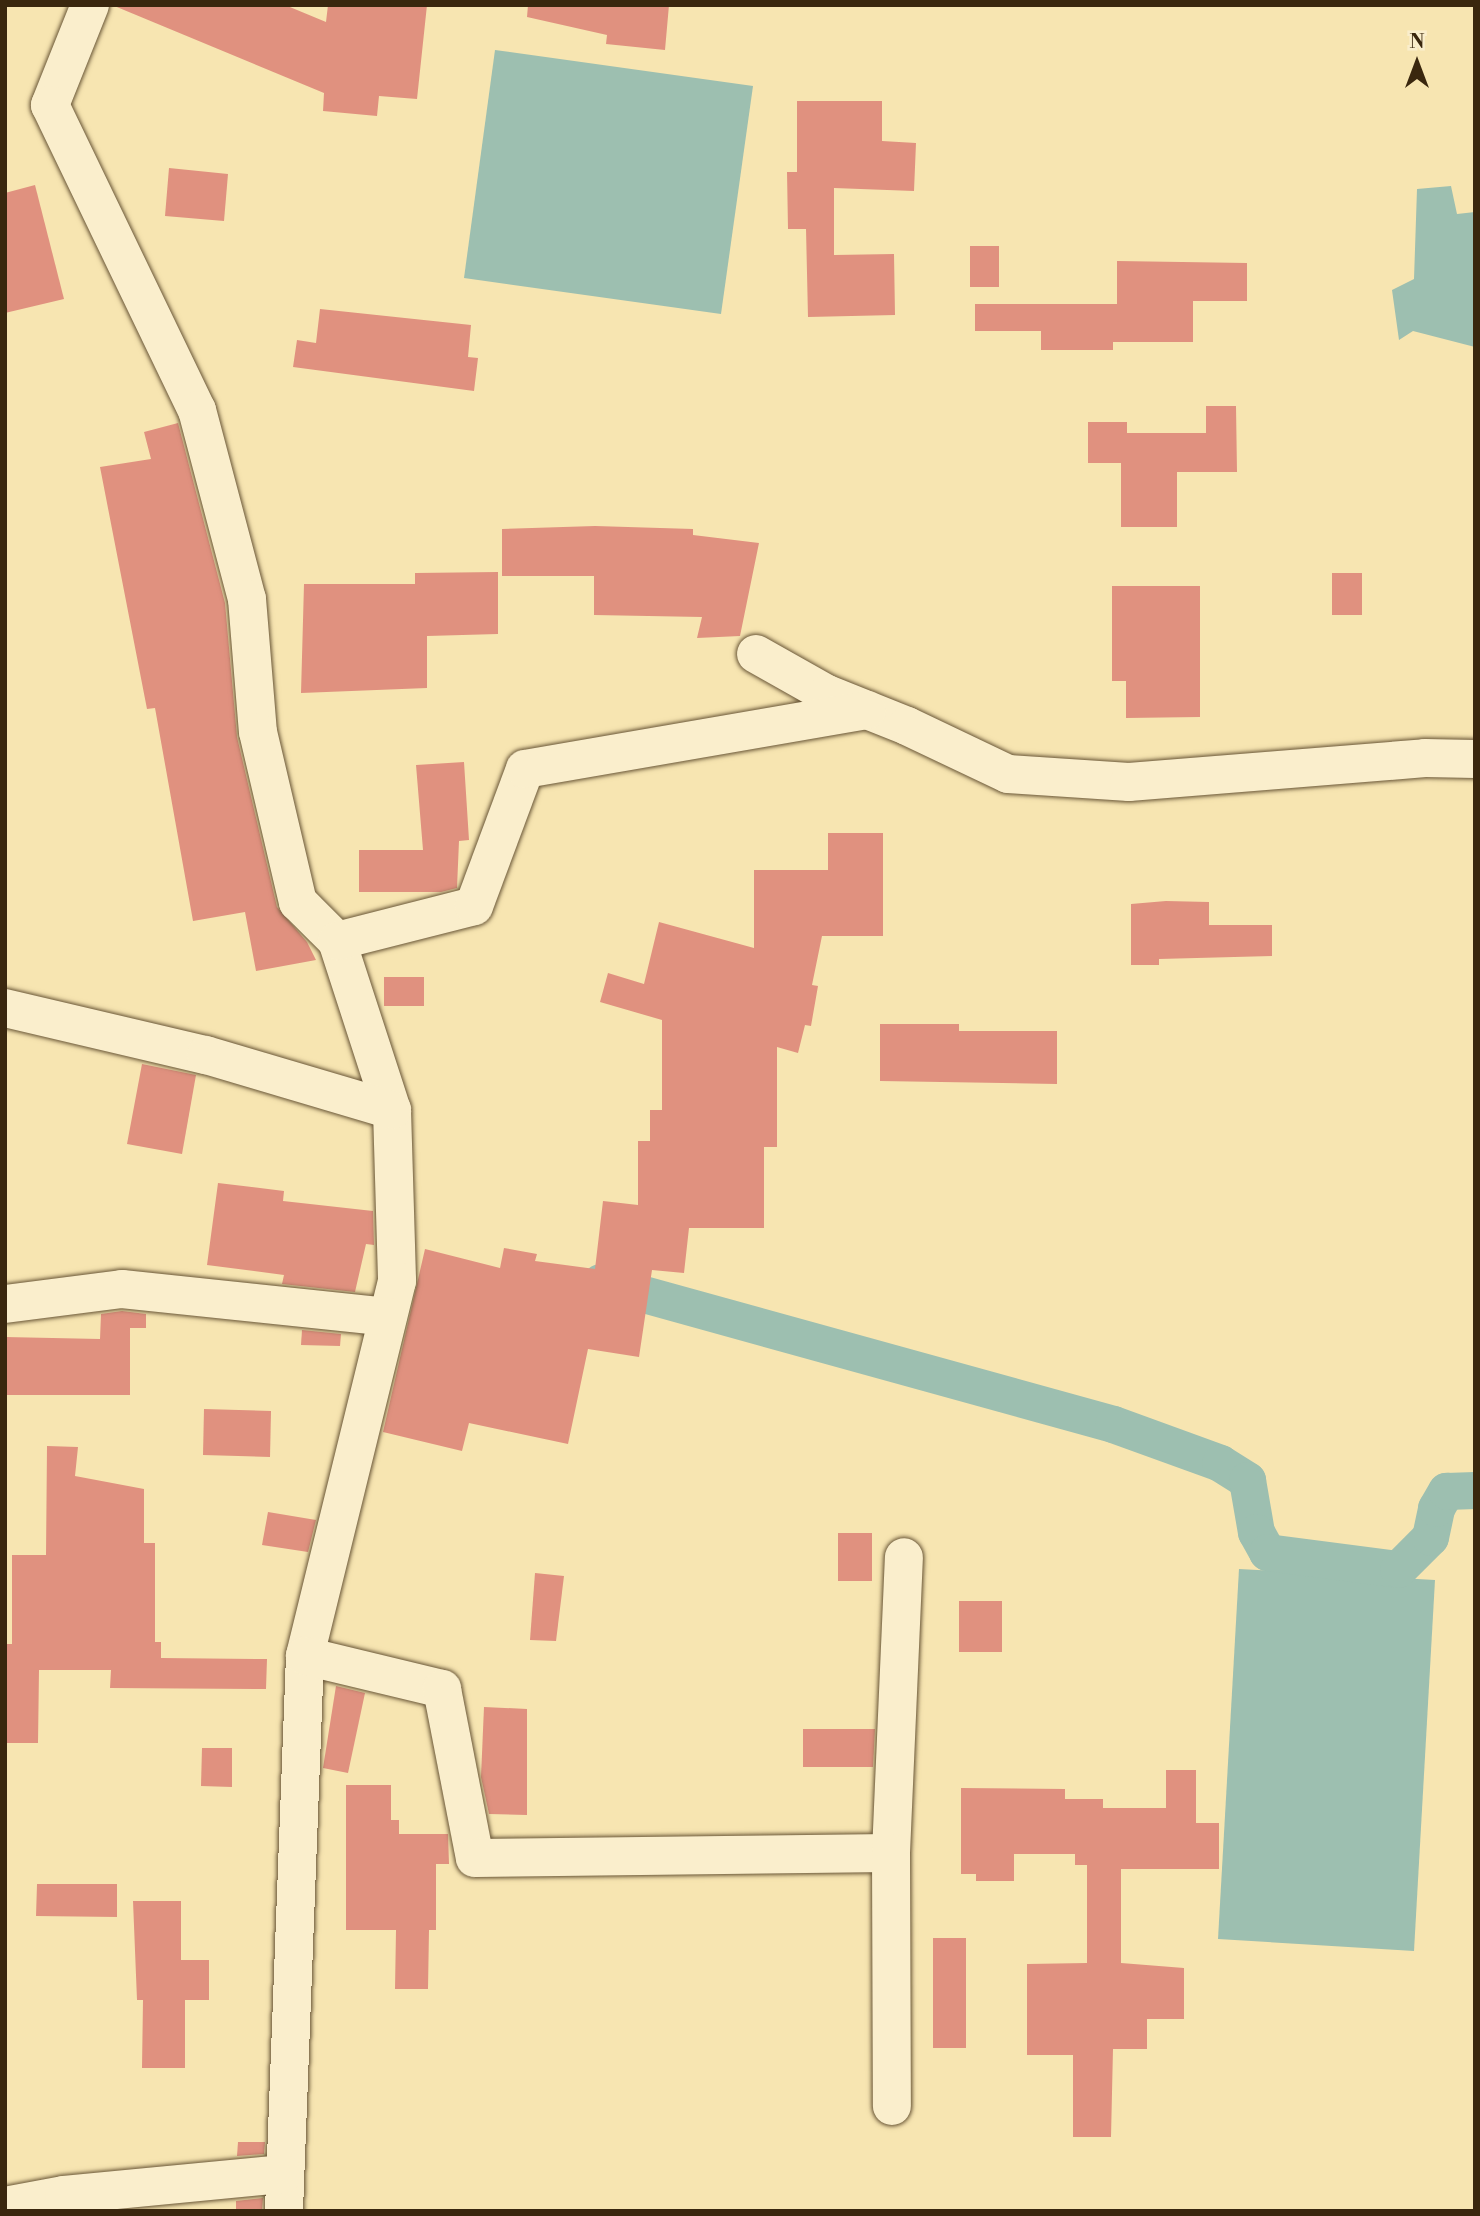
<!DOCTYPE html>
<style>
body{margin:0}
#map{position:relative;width:1480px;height:2216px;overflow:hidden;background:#f7e5b1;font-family:"Libre Bodoni",serif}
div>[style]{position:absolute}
.water>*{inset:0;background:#9dbfb0}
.canal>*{height:37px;margin:-18.5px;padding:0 18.5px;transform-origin:18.5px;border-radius:18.5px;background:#9dbfb0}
.building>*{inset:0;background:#e0917f}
.roads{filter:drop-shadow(0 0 2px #695637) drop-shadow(0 0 2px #695637)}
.street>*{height:38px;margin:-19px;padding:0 19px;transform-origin:19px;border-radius:19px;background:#faeecc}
span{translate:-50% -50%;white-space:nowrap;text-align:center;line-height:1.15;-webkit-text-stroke:6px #faeecc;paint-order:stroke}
.frame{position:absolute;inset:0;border:7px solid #3a270e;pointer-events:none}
.north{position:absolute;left:1382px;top:28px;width:70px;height:70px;-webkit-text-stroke:5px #faeecc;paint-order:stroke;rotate:0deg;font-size:19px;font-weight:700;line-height:28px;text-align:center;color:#3a270e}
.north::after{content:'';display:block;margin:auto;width:24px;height:32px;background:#3a270e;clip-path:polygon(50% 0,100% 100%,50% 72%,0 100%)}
</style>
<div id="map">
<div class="water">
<i style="clip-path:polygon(495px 50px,753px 86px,721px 314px,464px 278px)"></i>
<i style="clip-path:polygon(1451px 186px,1457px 214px,1475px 212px,1475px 347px,1413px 331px,1399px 340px,1392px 290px,1414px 279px,1417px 189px)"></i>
<i style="clip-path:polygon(1239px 1569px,1435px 1580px,1414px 1951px,1218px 1939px)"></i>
</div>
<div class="canal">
<i style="left:600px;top:1282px;width:532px;rotate:15.47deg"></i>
<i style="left:1113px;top:1424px;width:114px;rotate:20deg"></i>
<i style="left:1220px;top:1463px;width:32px;rotate:32deg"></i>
<i style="left:1247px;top:1480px;width:53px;rotate:80.2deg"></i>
<i style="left:1256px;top:1532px;width:23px;rotate:61deg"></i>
<i style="left:1267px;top:1552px;width:132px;rotate:7.4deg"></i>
<i style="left:1398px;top:1569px;width:45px;rotate:-45deg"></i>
<i style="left:1430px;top:1537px;width:30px;rotate:-78deg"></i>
<i style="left:1436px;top:1508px;width:20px;rotate:-60deg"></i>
<i style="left:1446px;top:1491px;width:29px;rotate:-2deg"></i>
</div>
<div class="building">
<i style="clip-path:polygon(112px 5px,285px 5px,326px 22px,328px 5px,427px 5px,417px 99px,379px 96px,377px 116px,323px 111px,324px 93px)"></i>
<i style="clip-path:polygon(528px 5px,669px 5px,665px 50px,606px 44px,607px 35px,527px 17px)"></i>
<i style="clip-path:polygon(797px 101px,882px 101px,882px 141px,916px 143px,914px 191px,834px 188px,834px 255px,894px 254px,895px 315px,808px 317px,806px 229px,788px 229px,787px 172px,797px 172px)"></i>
<i style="clip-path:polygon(169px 168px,228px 174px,224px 221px,165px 216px)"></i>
<i style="clip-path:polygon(35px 185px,64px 299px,5px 313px,5px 193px)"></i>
<i style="clip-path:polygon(970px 246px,999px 246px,999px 287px,970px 287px)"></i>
<i style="clip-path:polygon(1117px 261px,1247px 263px,1247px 301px,1193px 301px,1193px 342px,1113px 342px,1113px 350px,1041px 350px,1041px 331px,975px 331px,975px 304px,1117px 304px)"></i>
<i style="clip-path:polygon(320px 309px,471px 325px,468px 357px,478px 358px,474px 391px,293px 367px,297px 340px,316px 343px)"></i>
<i style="clip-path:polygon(1206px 406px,1236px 406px,1237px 472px,1177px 472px,1177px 527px,1121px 527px,1121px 463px,1088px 463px,1088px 422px,1127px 422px,1127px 433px,1206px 433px)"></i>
<i style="clip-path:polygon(178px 423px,225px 603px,237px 737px,277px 907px,307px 942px,316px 960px,256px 971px,245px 912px,193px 921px,155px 708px,147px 709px,100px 467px,151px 459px,144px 432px)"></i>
<i style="clip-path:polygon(595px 526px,693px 529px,693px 535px,759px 543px,740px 636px,697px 638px,702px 617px,594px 615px,594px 576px,502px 576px,502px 529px)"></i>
<i style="clip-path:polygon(498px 572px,498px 634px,427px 636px,427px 688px,301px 693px,304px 584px,415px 584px,415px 573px)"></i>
<i style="clip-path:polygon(1332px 573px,1362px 573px,1362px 615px,1332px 615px)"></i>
<i style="clip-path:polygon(1112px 586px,1200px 586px,1200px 717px,1126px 718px,1126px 681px,1112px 681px)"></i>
<i style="clip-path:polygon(464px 762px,469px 840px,459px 841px,457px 888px,441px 892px,359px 892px,359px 850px,423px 850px,416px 765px)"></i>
<i style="clip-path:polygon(828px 833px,883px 833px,883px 936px,822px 936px,812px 985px,818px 986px,811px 1026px,805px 1025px,798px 1053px,777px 1047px,777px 1147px,764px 1147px,764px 1228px,689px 1228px,684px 1273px,652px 1270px,639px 1357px,588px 1349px,568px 1444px,469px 1423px,462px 1451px,383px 1432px,425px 1249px,500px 1268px,504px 1248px,537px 1254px,535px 1261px,595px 1269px,603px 1201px,638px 1205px,638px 1141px,650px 1141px,650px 1110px,662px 1110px,662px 1020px,600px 1002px,608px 973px,644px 984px,659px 922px,754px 948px,754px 870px,828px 870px)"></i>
<i style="clip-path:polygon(1166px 901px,1209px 902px,1209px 925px,1272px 925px,1272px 956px,1159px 959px,1159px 965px,1131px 965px,1131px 904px)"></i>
<i style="clip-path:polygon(384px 977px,424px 977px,424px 1006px,384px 1006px)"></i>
<i style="clip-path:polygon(880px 1024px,959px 1024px,959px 1031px,1057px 1031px,1057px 1084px,880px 1081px)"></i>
<i style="clip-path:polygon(142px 1064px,196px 1075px,182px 1154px,127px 1144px)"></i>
<i style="clip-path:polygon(218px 1183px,284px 1191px,283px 1201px,373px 1211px,374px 1245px,366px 1244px,355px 1292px,282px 1284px,284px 1275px,207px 1265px)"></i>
<i style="clip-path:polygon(122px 1311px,146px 1314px,146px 1328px,130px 1328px,130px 1395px,5px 1395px,5px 1337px,100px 1339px,101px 1314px)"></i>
<i style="clip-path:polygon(302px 1330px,341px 1334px,340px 1346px,301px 1345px)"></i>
<i style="clip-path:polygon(204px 1409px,271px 1411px,270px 1457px,203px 1455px)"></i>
<i style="clip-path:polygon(47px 1446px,78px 1447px,75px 1476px,144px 1489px,144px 1543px,155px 1543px,155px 1642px,161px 1642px,161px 1658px,267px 1659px,266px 1689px,110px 1688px,111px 1670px,39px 1670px,38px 1743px,5px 1743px,5px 1644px,12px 1644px,12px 1555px,46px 1555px)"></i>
<i style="clip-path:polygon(268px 1512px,316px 1520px,308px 1552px,262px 1545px)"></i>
<i style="clip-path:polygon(838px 1533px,872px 1533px,872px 1581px,838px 1581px)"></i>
<i style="clip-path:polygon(535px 1573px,564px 1576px,556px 1641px,530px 1640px)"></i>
<i style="clip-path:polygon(959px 1601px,1002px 1601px,1002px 1652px,959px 1652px)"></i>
<i style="clip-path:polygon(336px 1686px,365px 1693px,348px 1773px,323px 1768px)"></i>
<i style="clip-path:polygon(484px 1707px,527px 1709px,527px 1815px,489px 1814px,481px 1777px)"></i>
<i style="clip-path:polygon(803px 1729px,875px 1729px,873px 1767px,803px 1767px)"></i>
<i style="clip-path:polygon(202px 1748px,232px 1748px,232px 1787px,201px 1786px)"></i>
<i style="clip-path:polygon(1166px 1770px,1196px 1770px,1196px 1823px,1219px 1823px,1219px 1869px,1121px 1869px,1121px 1963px,1184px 1968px,1184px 2019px,1147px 2019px,1147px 2049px,1113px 2049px,1111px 2137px,1073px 2137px,1073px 2055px,1027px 2055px,1027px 1964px,1087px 1963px,1087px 1865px,1075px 1865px,1075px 1854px,1014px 1854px,1014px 1881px,976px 1881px,976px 1874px,961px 1874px,961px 1788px,1065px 1789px,1065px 1799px,1103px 1799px,1103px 1808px,1166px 1808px)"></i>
<i style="clip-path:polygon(346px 1785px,391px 1785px,391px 1820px,399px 1820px,399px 1834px,448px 1834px,449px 1864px,436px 1864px,436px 1930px,429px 1930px,428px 1989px,395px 1989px,396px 1930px,346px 1930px)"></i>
<i style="clip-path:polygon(37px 1884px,117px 1884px,117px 1917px,36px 1916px)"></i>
<i style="clip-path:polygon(133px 1901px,181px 1901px,181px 1960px,209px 1960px,209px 2000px,185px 2000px,185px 2068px,142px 2068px,143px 2000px,137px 2000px)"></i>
<i style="clip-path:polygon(933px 1938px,966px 1938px,966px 2048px,933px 2048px)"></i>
<i style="clip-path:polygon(238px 2142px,265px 2142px,264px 2154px,237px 2156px)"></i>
<i style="clip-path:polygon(263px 2198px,262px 2211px,236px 2211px,236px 2201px)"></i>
</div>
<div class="roads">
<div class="street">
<i style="left:90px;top:5px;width:108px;rotate:111.8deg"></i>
<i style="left:50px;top:105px;width:339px;rotate:64.3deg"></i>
<i style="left:197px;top:410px;width:196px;rotate:75.2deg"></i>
<i style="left:247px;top:599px;width:133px;rotate:85.3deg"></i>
<i style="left:258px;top:732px;width:175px;rotate:76.8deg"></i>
<i style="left:298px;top:902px;width:55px;rotate:45deg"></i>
<i style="left:337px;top:941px;width:178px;rotate:72deg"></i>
<i style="left:392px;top:1110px;width:171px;rotate:88.3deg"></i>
<i style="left:397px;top:1281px;width:386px;rotate:103.8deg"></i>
<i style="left:305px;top:1656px;width:555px;rotate:92.17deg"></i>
<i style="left:756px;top:654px;width:81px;rotate:29.4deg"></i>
<i style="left:827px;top:694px;width:86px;rotate:21.8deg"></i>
<i style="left:907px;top:726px;width:112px;rotate:25.4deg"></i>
<i style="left:1008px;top:774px;width:121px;rotate:3.8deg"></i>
<i style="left:1129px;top:782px;width:297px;rotate:-4.6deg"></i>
<i style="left:1425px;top:758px;width:50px;rotate:1.1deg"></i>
<i style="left:337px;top:941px;width:141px;rotate:-14.3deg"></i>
<i style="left:474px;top:906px;width:146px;rotate:-69.6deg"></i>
<i style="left:525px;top:769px;width:347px;rotate:-9.8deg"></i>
<i style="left:5px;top:1008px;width:206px;rotate:13.2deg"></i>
<i style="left:206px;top:1055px;width:194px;rotate:16.5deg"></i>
<i style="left:5px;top:1304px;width:118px;rotate:-7.3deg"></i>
<i style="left:122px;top:1289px;width:267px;rotate:6deg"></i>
<i style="left:305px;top:1656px;width:141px;rotate:13.5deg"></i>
<i style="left:442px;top:1689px;width:172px;rotate:79deg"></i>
<i style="left:475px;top:1858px;width:416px;rotate:-0.7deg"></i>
<i style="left:891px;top:1853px;width:296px;rotate:-87.5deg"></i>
<i style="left:891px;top:1853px;width:253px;rotate:89.8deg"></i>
<i style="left:5px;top:2206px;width:60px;rotate:-10.6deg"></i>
<i style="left:64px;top:2195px;width:221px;rotate:-5.5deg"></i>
</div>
</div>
<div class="frame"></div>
<div class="north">N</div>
</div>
